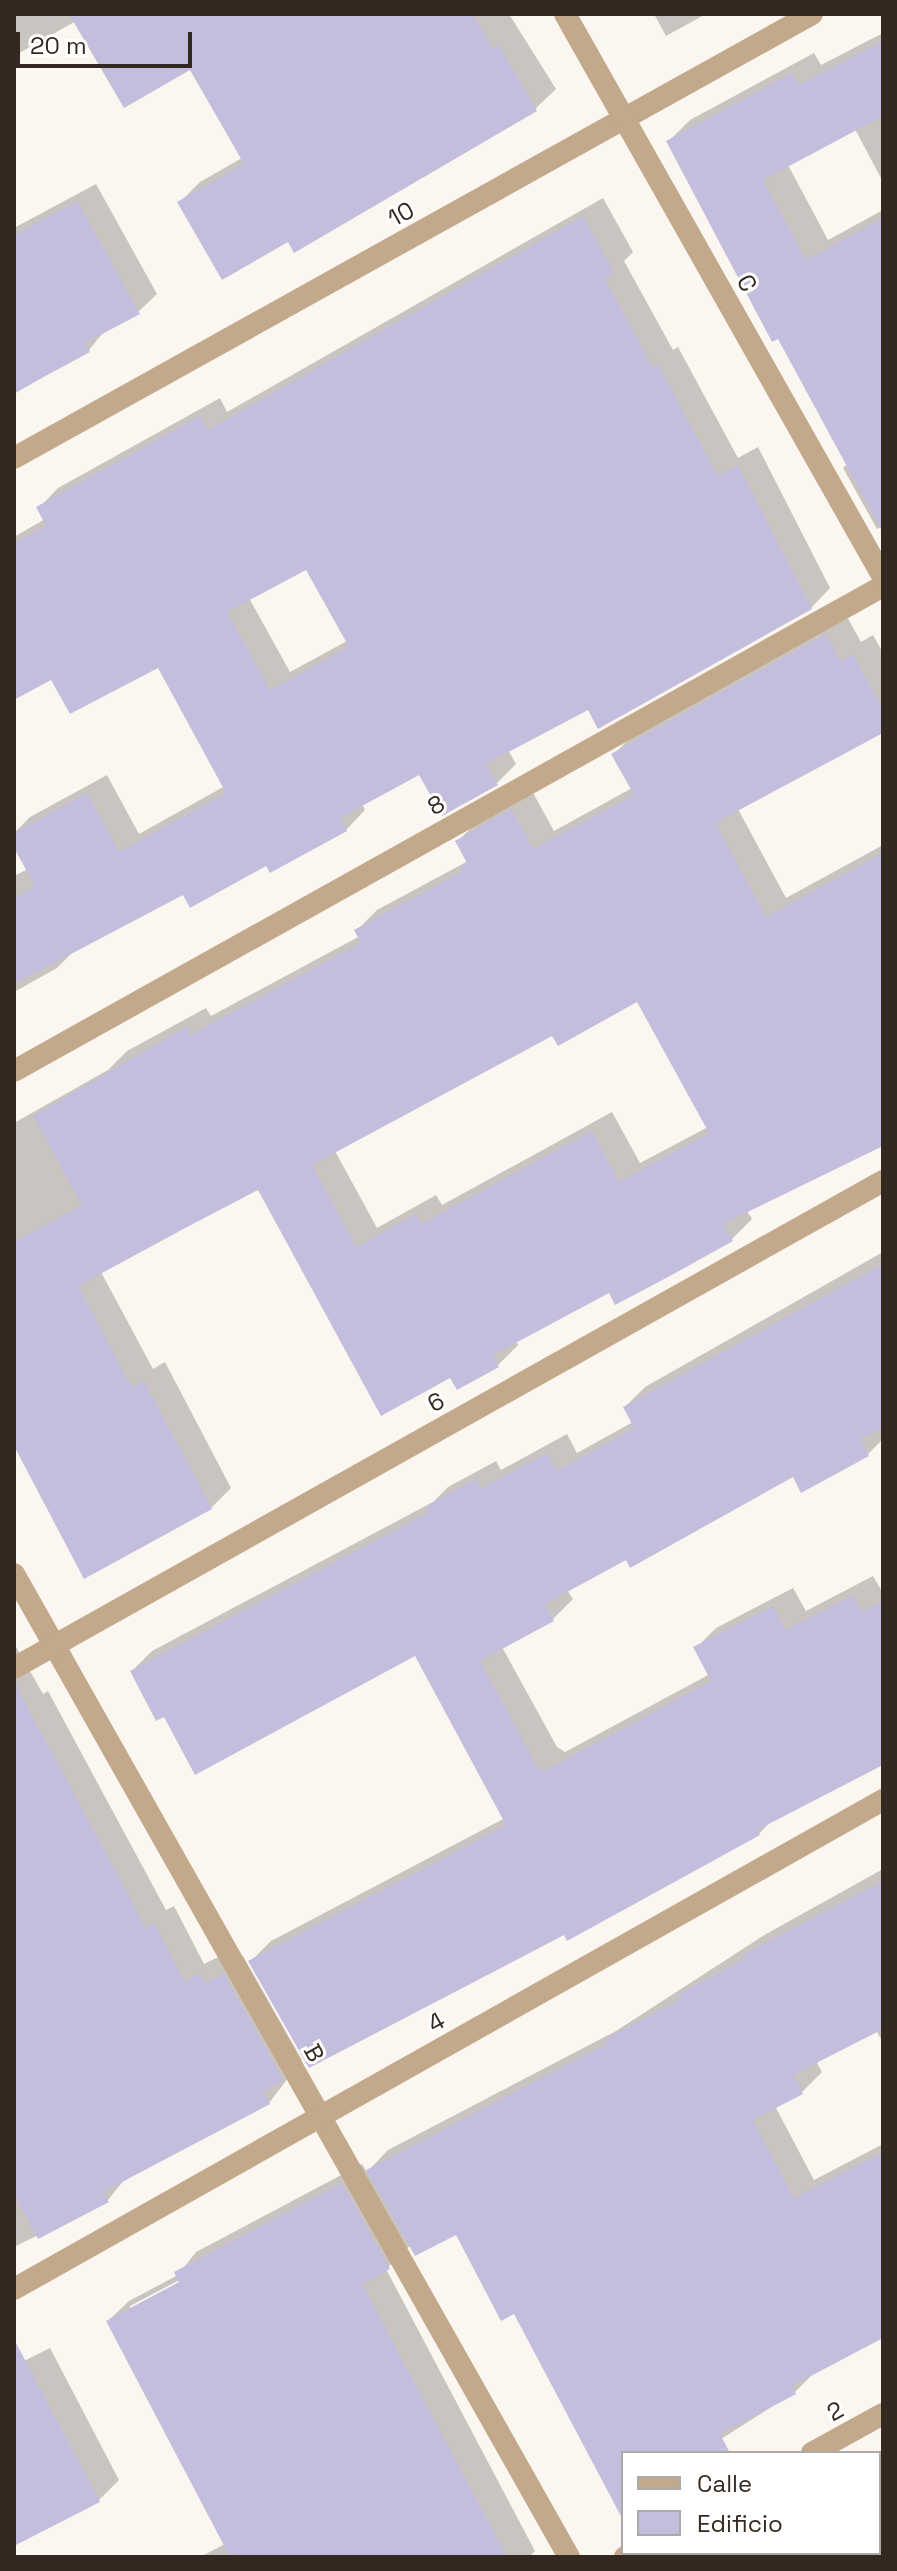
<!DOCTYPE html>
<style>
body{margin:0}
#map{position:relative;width:897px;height:2571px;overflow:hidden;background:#fcf6f1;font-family:"Space Grotesk",sans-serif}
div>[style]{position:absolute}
.green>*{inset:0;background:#b1d593}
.shadow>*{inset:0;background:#0003}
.building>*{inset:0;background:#c3bedd}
.minor>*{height:22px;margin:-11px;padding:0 11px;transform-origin:11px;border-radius:11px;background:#c2a98b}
.tertiary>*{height:22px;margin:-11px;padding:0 11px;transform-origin:11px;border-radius:11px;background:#c2a98b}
span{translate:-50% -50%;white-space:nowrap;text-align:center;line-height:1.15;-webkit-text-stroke:6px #fff;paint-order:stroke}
.street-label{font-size:24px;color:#332920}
.frame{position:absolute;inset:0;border:16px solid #332920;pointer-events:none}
.legend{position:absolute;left:621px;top:2451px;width:260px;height:104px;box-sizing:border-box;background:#fff;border:2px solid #ada9a6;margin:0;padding:10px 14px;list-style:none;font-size:24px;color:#332920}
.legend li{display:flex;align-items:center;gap:16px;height:40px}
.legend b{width:40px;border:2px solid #ada9a6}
.scale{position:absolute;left:16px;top:32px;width:176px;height:36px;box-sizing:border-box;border:4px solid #332920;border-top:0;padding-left:10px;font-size:24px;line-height:28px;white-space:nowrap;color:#332920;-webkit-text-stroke:6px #fff;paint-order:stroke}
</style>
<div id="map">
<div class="green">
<i style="clip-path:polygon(883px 2459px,883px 2557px,705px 2557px,879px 2553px)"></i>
</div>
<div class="shadow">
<i style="clip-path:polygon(14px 14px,509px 14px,556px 89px,535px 109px,288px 240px,180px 202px,200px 182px,242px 158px,191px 68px,76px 21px,14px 56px)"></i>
<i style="clip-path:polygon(654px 14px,706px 14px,666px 36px)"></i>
<i style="clip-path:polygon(883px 33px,883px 182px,855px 129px,788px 165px,828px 240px,883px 210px,883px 526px,877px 529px,843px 468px,848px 463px,668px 142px,690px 120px,814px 53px,821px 65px)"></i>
<i style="clip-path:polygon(96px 184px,157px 294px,138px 312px,106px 329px,89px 350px,14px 394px,14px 228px)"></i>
<i style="clip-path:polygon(evenodd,603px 198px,633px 252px,624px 261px,673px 350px,678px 347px,738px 458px,758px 447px,830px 588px,811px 608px,588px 707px,508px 750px,516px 764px,497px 783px,420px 773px,362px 804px,365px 810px,346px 830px,184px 892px,75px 950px,57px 968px,14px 992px,14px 876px,28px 869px,14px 833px,30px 817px,107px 775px,139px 834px,225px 786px,159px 665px,52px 677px,14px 697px,14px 537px,45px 519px,39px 508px,58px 488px,220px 398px,227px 412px,603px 198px,307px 567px,347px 641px,290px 672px,249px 598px,307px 567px)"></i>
<i style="clip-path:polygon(evenodd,846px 615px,861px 642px,873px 635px,883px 653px,883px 731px,738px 809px,786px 898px,883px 845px,883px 1124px,747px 1211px,752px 1219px,731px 1240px,610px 1290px,516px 1341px,518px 1345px,498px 1365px,451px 1375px,259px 1188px,101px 1272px,153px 1369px,165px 1362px,231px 1488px,211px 1508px,14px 1443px,14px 1123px,108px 1070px,127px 1051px,206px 1008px,211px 1016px,360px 936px,357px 930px,377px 910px,468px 861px,458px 841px,478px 821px,532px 791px,554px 831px,632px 788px,614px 754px,634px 734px,846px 615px,638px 1000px,708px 1127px,640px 1163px,612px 1112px,442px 1205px,436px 1195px,377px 1228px,335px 1151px,553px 1033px,638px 1000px)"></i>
<i style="clip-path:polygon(883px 1252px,883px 1439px,868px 1454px,802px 1490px,794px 1474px,567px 1590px,573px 1599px,553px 1619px,502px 1647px,557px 1747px,565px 1752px,710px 1674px,696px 1648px,716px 1628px,793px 1588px,806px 1611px,873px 1576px,883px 1593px,883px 1762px,773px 1819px,759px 1834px,565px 1933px,251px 1961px,271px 1941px,505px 1818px,416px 1653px,164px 1714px,132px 1671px,152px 1651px,433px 1502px,448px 1487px,496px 1461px,501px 1470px,567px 1434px,577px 1453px,633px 1422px,625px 1407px,645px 1387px)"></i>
<i style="clip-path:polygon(14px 1643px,43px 1694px,48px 1691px,166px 1910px,174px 1906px,204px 1964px,220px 1956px,225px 1965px,243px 1956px,302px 2060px,269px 2103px,125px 2179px,107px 2201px,14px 2247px)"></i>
<i style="clip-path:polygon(evenodd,883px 1869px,883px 2043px,876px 2030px,816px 2061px,822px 2072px,802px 2092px,775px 2106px,814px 2180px,883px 2144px,883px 2336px,814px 2373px,795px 2392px,699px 2453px,623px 2453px,623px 2493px,515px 2311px,457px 2232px,411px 2245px,386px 2269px,535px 2551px,529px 2557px,200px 2557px,225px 2544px,108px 2321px,129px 2301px,178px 2275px,196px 2252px,362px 2164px,367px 2172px,388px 2150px,616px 2031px,766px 1934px,883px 1869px,187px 2276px,189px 2279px,130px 2310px,130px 2306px,187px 2276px)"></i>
<i style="clip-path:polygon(50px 2348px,119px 2480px,99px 2500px,14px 2544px,14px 2366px)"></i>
</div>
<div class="building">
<i style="clip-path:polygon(69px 14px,473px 14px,493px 49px,499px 45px,537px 111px,294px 253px,288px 242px,222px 280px,177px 202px,244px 164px,190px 70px,124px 108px)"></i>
<i style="clip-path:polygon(883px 41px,883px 116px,763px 180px,806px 260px,883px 218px,883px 533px,778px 339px,772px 342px,666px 141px,792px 73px,799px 85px)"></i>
<i style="clip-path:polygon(77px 201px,140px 314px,85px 343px,90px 352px,14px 393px,14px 235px)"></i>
<i style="clip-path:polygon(evenodd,583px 216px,614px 273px,605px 279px,653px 368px,658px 365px,718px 476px,738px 465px,812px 609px,598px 729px,588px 710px,486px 764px,498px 785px,442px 816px,419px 775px,340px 818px,347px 831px,270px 873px,266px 866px,190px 908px,183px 895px,14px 984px,14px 898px,35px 886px,14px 848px,14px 833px,87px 793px,119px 852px,226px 793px,158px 668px,70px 714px,51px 680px,14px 700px,14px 543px,46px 526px,36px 507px,200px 416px,208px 430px,583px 216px,306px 570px,349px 647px,270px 690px,227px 612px,306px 570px)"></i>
<i style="clip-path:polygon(evenodd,826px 634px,840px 661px,853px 654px,883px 709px,883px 733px,715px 823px,766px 917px,883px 853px,883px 1146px,723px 1224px,733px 1241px,670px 1276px,615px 1305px,609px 1293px,493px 1355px,499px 1367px,457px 1390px,450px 1378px,381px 1416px,258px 1190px,189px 1226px,78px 1286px,132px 1388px,144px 1381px,212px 1509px,84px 1579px,14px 1446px,14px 1242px,82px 1205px,33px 1116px,186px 1027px,190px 1035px,361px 943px,354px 930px,463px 871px,460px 866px,467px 863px,455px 841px,511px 809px,533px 849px,634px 795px,611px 754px,826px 634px,637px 1002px,709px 1133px,619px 1182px,592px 1131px,421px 1224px,416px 1214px,356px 1247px,312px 1165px,552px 1036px,558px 1046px,637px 1002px)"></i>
<i style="clip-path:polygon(883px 1264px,883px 1427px,860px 1439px,869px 1456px,801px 1493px,793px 1477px,630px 1568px,626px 1560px,545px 1604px,554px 1621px,480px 1661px,537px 1767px,544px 1771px,711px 1681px,693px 1647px,773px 1606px,786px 1630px,853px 1595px,862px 1612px,883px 1601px,883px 1765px,757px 1830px,760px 1835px,567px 1941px,564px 1935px,309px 2068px,248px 1961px,506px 1825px,415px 1656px,195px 1775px,164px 1717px,156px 1721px,130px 1671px,429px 1512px,426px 1506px,476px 1479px,481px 1488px,547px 1453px,557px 1471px,634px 1428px,623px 1407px)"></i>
<i style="clip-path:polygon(14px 1682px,146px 1928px,154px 1923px,184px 1982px,200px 1973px,205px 1983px,224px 1974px,284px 2081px,263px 2091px,270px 2104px,103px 2192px,109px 2202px,38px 2239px,14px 2194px)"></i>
<i style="clip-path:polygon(883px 1881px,883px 2029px,793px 2075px,803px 2094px,753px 2120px,794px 2198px,883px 2152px,883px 2338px,792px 2386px,796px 2394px,720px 2434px,730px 2453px,623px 2453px,623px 2520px,514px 2314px,501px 2321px,456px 2235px,415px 2256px,366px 2170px,608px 2043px,605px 2039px,681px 1999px,679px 1994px,746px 1958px,744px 1954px)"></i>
<i style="clip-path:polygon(342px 2183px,390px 2269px,362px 2284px,507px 2557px,230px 2557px,106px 2321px,179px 2282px,174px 2272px)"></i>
<i style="clip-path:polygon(14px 2339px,100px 2502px,14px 2546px)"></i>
</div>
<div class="minor">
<i style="left:14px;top:458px;width:913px;rotate:-29.09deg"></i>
<i style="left:14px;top:1071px;width:995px;rotate:-29.17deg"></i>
<i style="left:14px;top:1574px;width:1129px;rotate:60.55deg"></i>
<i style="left:14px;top:1668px;width:996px;rotate:-29.27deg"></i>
<i style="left:14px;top:2289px;width:997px;rotate:-29.37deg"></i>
<i style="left:812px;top:2453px;width:81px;rotate:-28.8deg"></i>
<i style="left:625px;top:2557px;width:9px;rotate:-27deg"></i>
</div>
<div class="tertiary">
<i style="left:565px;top:14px;width:647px;rotate:60.54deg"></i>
</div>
<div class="street-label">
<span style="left:401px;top:214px;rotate:-29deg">10</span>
<span style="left:747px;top:283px;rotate:61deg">C</span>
<span style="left:436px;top:805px;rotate:-29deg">8</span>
<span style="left:436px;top:1402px;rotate:-29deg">6</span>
<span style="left:436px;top:2022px;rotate:-29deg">4</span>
<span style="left:314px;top:2053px;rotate:61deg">B</span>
<span style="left:835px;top:2411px;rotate:-29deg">2</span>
</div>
<div class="frame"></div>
<ul class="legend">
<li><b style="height:10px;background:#c2a98b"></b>Calle</li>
<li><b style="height:22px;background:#c3bedd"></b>Edificio</li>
</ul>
<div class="scale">20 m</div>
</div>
